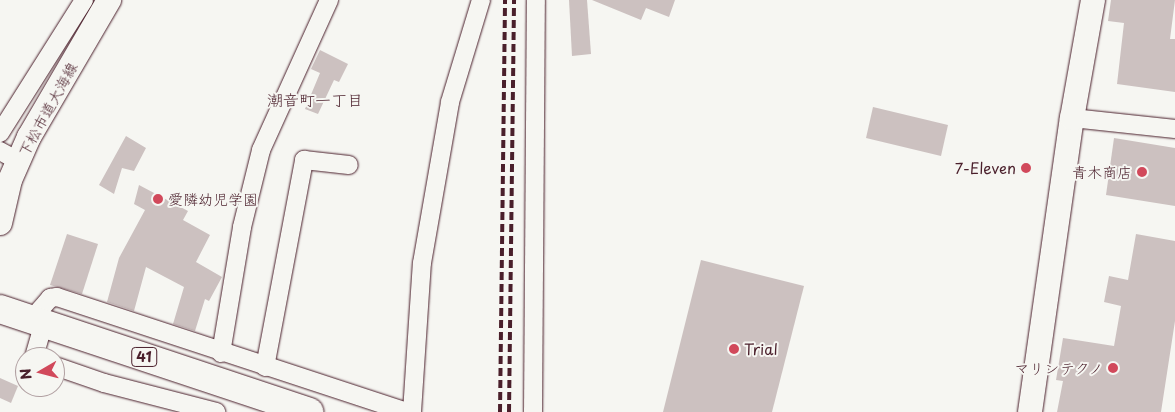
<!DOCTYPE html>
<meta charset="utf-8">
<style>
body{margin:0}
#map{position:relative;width:1175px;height:412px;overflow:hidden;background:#f6f6f2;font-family:"Playpen Sans","Klee One",sans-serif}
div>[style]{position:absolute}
.building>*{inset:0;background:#ccc1c0}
.roads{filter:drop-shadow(0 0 1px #4a1f2b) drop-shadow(0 0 1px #4a1f2b)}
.street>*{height:18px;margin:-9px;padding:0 9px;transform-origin:9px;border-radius:9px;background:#f6f6f2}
.secondary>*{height:24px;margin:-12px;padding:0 12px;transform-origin:12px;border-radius:12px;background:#f6f6f2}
.primary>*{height:28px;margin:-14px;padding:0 14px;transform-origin:14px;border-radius:14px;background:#f6f6f2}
.rail>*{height:4px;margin-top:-2px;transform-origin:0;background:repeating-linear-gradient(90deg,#4a1f2b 0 8px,transparent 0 12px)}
.dots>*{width:14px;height:14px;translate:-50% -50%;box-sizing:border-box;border:2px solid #f6f6f2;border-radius:50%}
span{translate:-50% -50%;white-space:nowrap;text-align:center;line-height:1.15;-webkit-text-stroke:4px #f6f6f2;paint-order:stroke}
.shield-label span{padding:1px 4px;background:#f6f6f2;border:1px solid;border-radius:4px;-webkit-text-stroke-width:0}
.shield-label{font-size:14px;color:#4a1f2b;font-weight:700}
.street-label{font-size:15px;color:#4a1f2b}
.poi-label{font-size:15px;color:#4a1f2b}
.right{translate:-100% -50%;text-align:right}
.left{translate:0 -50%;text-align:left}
.neighbourhood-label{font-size:16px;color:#4a1f2b}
.north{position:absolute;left:15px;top:347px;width:50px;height:50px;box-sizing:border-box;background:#f6f6f2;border:1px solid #b1a0a2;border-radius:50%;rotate:262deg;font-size:14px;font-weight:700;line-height:20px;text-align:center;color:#4a1f2b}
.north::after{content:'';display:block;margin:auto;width:18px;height:22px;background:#d1495b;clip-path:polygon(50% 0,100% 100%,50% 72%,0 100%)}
</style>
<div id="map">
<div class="building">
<i style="clip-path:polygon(569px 0,587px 0,591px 54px,572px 56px)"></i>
<i style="clip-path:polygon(592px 0,675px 0,669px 17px,646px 8px,641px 20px)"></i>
<i style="clip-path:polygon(1111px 0,1175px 0,1170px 39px,1175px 39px,1175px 92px,1117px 84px,1124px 23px,1108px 21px)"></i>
<i style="clip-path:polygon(320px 50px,348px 64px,339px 82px,334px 80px,318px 114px,305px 109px,320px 73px,311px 69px)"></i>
<i style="clip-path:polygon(873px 107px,948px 125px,941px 156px,866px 138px)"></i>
<i style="clip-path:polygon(126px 136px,146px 148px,134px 171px,122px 168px,114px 194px,99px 185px)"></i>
<i style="clip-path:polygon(1114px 138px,1175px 148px,1175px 206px,1106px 195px)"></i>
<i style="clip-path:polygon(139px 185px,188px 211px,183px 220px,210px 235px,196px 262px,222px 277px,209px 301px,205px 299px,195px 331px,173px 324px,184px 287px,146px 267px,134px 311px,107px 302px,119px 258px,145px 210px,134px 204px)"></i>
<i style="clip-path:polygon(67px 234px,98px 244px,82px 294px,50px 285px)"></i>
<i style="clip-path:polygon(1136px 234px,1175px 241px,1175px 321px,1161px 412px,1057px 412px,1063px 381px,1056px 380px,1063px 338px,1114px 346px,1121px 306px,1104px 302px,1109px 276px,1128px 280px)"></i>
<i style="clip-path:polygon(701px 260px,804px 286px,772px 412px,663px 412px)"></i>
<i style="clip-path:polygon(0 378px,18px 386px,11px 403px,0 398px)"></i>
</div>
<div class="roads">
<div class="street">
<i style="left:1072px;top:118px;width:104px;rotate:6.1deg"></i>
<i style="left:0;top:133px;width:157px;rotate:-57.7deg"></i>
<i style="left:0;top:151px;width:21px;rotate:29deg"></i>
<i style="left:32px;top:319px;width:28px;rotate:-49deg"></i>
<i style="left:50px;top:298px;width:7px;rotate:-8deg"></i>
<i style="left:57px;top:297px;width:367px;rotate:18.2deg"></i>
<i style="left:221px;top:353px;width:128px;rotate:-80.5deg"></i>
<i style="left:242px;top:227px;width:79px;rotate:-76.1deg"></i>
<i style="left:261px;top:150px;width:165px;rotate:-65.6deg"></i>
<i style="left:34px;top:357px;width:35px;rotate:-74deg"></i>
<i style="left:55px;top:366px;width:52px;rotate:19.1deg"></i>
<i style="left:104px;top:383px;width:116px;rotate:14.5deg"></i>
<i style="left:265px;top:367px;width:211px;rotate:-79.3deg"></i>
<i style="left:304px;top:160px;width:45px;rotate:6.3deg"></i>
<i style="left:412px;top:412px;width:149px;rotate:-86.2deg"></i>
<i style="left:422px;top:263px;width:163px;rotate:-80.1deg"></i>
<i style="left:450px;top:102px;width:107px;rotate:-73.1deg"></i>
<i style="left:533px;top:412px;width:412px;rotate:-89.6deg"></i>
</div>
<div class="secondary">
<i style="left:0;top:223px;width:44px;rotate:-76.9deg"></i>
<i style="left:10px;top:180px;width:47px;rotate:-66.2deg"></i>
<i style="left:29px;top:137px;width:159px;rotate:-59.7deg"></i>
<i style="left:1030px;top:412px;width:297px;rotate:-81.9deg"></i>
<i style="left:1072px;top:118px;width:120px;rotate:-79.9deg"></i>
</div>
<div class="primary">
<i style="left:0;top:309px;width:326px;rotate:18.4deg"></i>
</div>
</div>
<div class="rail">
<i style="left:500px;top:412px;width:412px;rotate:-89.3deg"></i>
<i style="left:509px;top:412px;width:412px;rotate:-89.3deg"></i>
</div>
<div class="dots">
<i style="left:1026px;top:168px;background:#d1495b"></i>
<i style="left:1142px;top:172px;background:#d1495b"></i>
<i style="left:158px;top:199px;background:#d1495b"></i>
<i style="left:734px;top:349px;background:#d1495b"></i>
<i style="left:1113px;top:368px;background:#d1495b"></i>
</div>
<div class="shield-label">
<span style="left:144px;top:357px">41</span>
</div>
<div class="street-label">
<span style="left:47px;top:109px;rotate:-61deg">下松市道大海線</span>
</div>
<div class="poi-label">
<span class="right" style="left:1016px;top:168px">7-Eleven</span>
<span class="right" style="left:1132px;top:172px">青木商店</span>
<span class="left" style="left:168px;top:199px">愛隣幼児学園</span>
<span class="left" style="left:744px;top:349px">Trial</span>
<span class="right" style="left:1103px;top:368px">マリンテクノ</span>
</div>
<div class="neighbourhood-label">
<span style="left:315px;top:99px">潮音町一丁目</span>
</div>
<div class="north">N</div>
</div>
